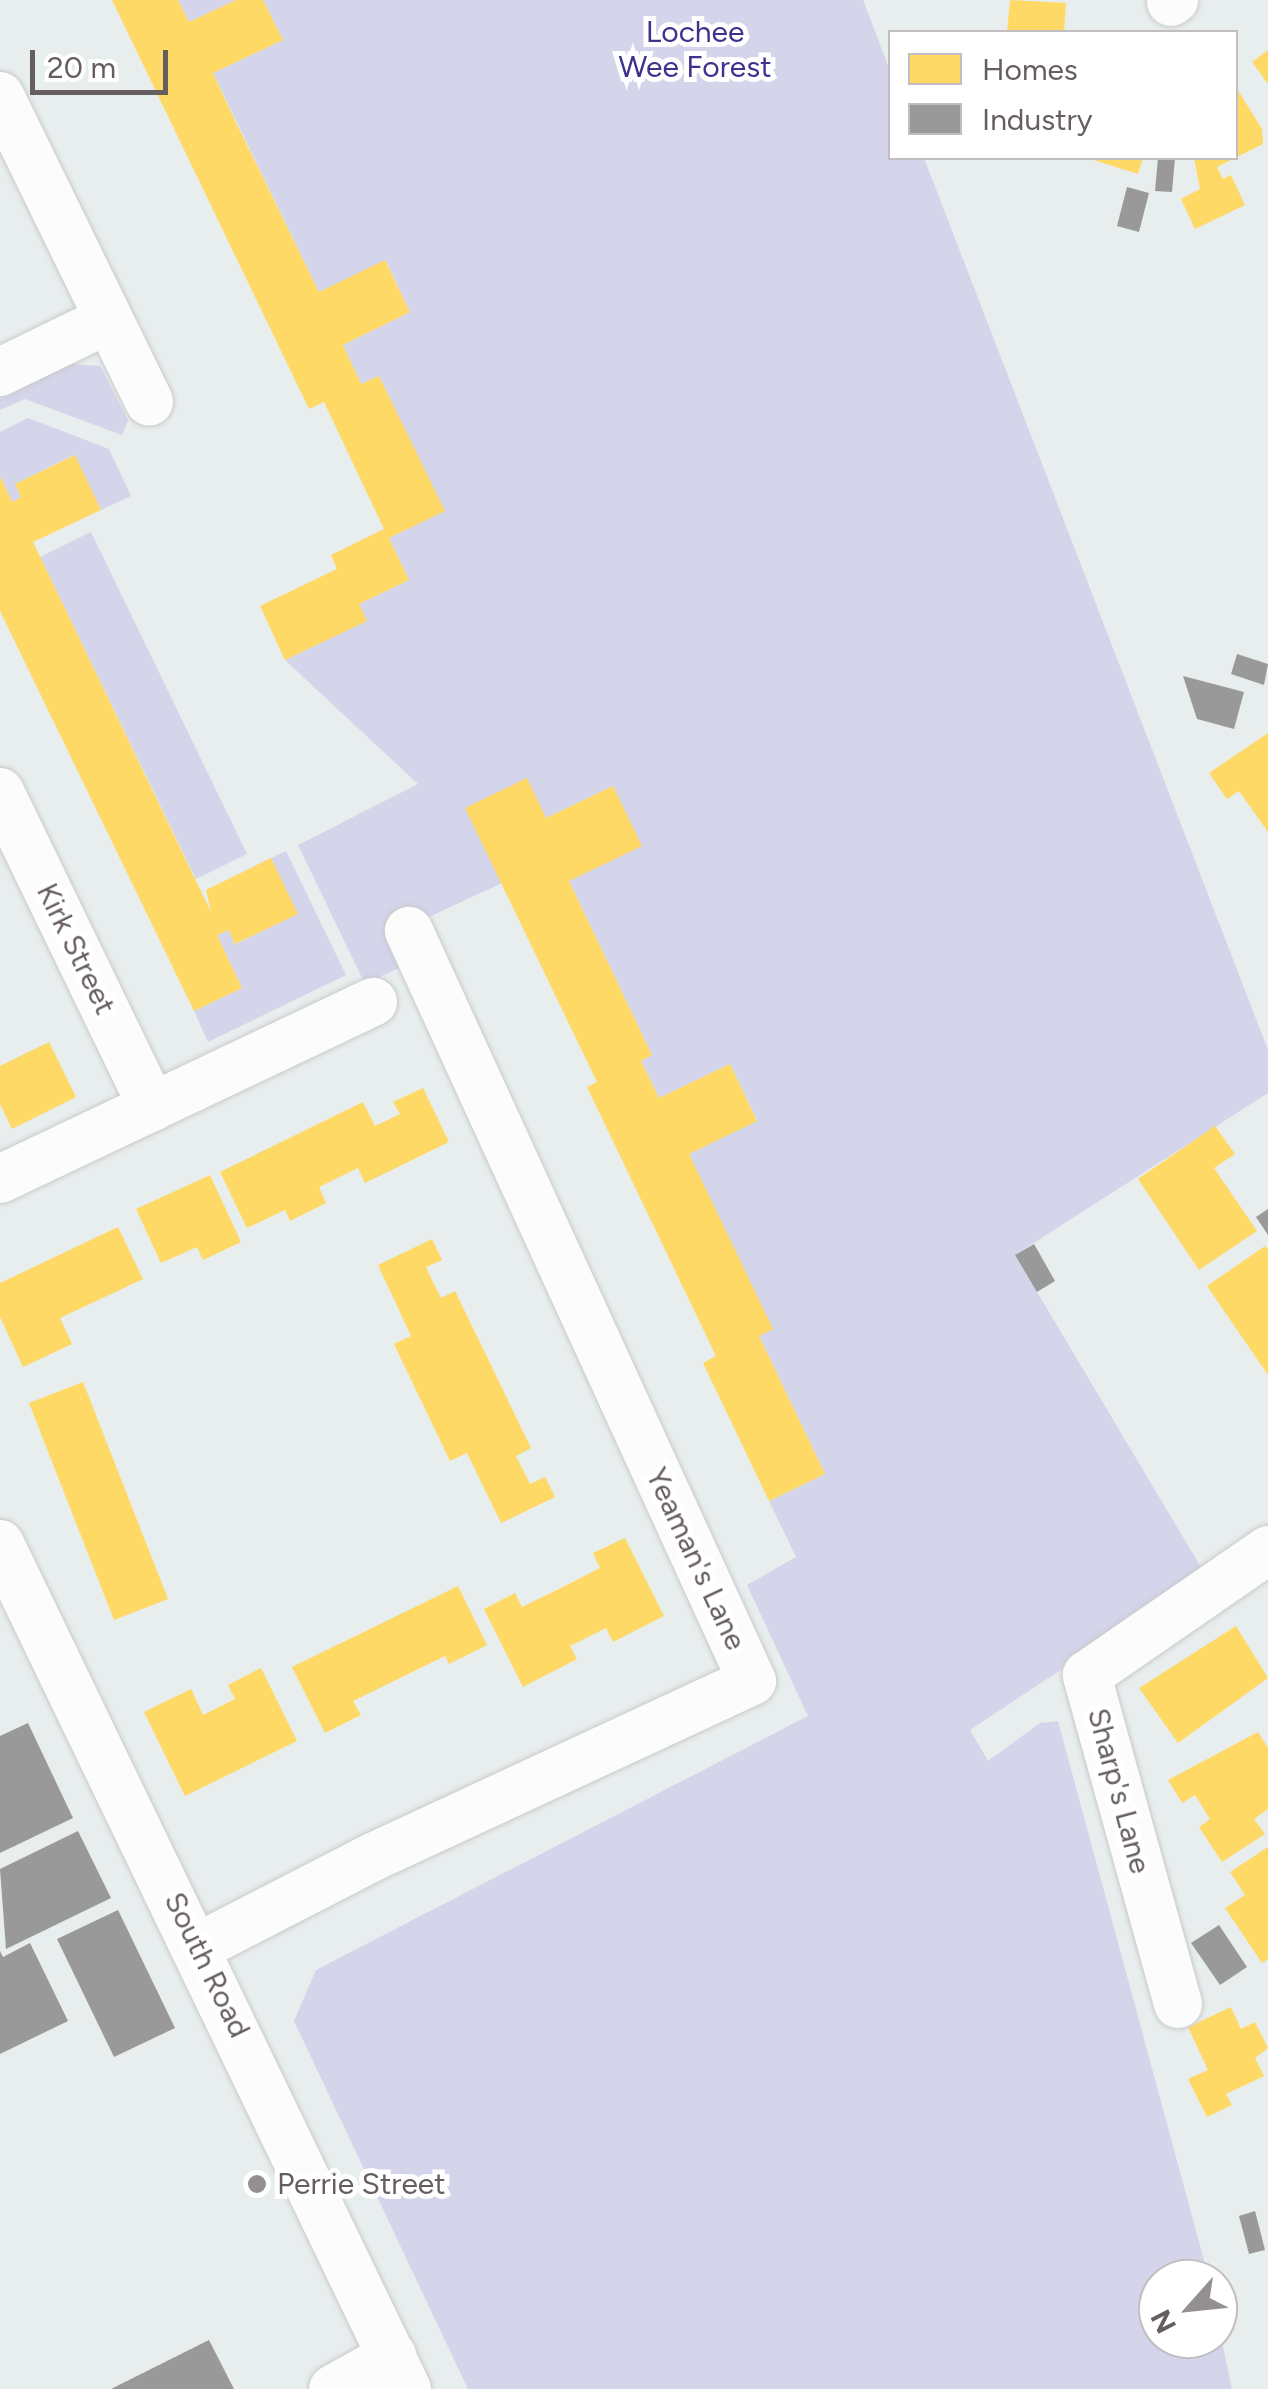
<!DOCTYPE html>
<style>
body{margin:0}
#map{position:relative;width:1268px;height:2389px;overflow:hidden;background:#e8eded;font-family:Figtree,sans-serif}
div>[style]{position:absolute}
.green>*{inset:0;background:#d4d4eb}
.homes>*{inset:0;background:#ffd966}
.industry>*{inset:0;background:#999}
.roads{filter:drop-shadow(0 0 2px #c8caca) drop-shadow(0 0 2px #c8caca)}
.minor>*{height:48px;margin:-24px;padding:0 24px;transform-origin:24px;border-radius:24px;background:#fcfcfc}
.dots>*{width:28px;height:28px;translate:-50% -50%;box-sizing:border-box;border:5px solid #fff;border-radius:50%}
span{translate:-50% -50%;white-space:nowrap;text-align:center;line-height:1.15;-webkit-text-stroke:10px #fff;paint-order:stroke}
.park-label{font-size:30px;color:#3d338f}
.street-label{font-size:30px;color:#665d60}
.poi-label{font-size:30px;color:#665d60}
.left{translate:0 -50%;text-align:left}
.legend{position:absolute;left:888px;top:30px;width:350px;height:130px;box-sizing:border-box;background:#fff;border:2px solid #c2bebf;margin:0;padding:12px 18px;list-style:none;font-size:30px;color:#665d60}
.legend li{display:flex;align-items:center;gap:20px;height:50px}
.legend b{width:50px;border:2px solid #c2bebf}
.north{position:absolute;left:1138px;top:2259px;width:100px;height:100px;box-sizing:border-box;background:#fff;border:2px solid #c2bebf;border-radius:50%;rotate:243deg;font-size:28px;font-weight:700;line-height:40px;text-align:center;color:#665d60}
.north::after{content:'';display:block;margin:auto;width:35px;height:45px;background:#948f91;clip-path:polygon(50% 0,100% 100%,50% 72%,0 100%)}
.scale{position:absolute;left:30px;top:50px;width:138px;height:45px;box-sizing:border-box;border:5px solid #665d60;border-top:0;padding-left:12px;font-size:30px;line-height:35px;white-space:nowrap;color:#665d60;-webkit-text-stroke:8px #fff;paint-order:stroke}
</style>
<div id="map">
<div class="green">
<i style="clip-path:polygon(178px 0,236px 0,189px 22px)"></i>
<i style="clip-path:polygon(263px 0,863px 0,890px 71px,890px 158px,924px 158px,1268px 1050px,1268px 1093px,1015px 1255px,1205px 1574px,970px 1730px,988px 1761px,1040px 1723px,1058px 1721px,1209px 2279px,1158px 2279px,1158px 2339px,1218px 2339px,1218px 2323px,1232px 2389px,468px 2389px,294px 2021px,316px 1970px,808px 1716px,747px 1585px,796px 1557px,769px 1501px,825px 1474px,759px 1336px,689px 1154px,757px 1120px,730px 1064px,659px 1098px,641px 1061px,652px 1055px,569px 881px,613px 786px,546px 818px,466px 808px,502px 883px,388px 936px,401px 967px,365px 984px,298px 845px,418px 784px,285px 660px,366px 621px,359px 604px,409px 580px,389px 538px,444px 511px,379px 376px,361px 384px,343px 345px,410px 312px,386px 261px,319px 292px,213px 73px,283px 40px)"></i>
<i style="clip-path:polygon(70px 364px,100px 366px,128px 420px,122px 435px,25px 399px,0 410px,0 399px)"></i>
<i style="clip-path:polygon(28px 418px,109px 449px,131px 496px,101px 510px,74px 455px,15px 484px,21px 497px,12px 502px,0 476px,0 432px)"></i>
<i style="clip-path:polygon(91px 532px,247px 854px,196px 879px,40px 557px)"></i>
<i style="clip-path:polygon(286px 851px,346px 975px,208px 1042px,194px 1011px,242px 988px,217px 935px,229px 930px,236px 944px,297px 914px,271px 858px)"></i>
</div>
<div class="homes">
<i style="clip-path:polygon(112px 0,178px 0,189px 22px,236px 0,263px 0,283px 40px,213px 73px,231px 112px,319px 292px,385px 260px,410px 312px,343px 345px,361px 384px,379px 376px,445px 511px,389px 538px,409px 580px,359px 604px,367px 621px,285px 660px,260px 606px,337px 569px,331px 555px,384px 529px,324px 402px,309px 409px)"></i>
<i style="clip-path:polygon(1010px 0,1066px 3px,1064px 32px,1007px 32px)"></i>
<i style="clip-path:polygon(1268px 50px,1268px 84px,1252px 62px)"></i>
<i style="clip-path:polygon(1236px 87px,1262px 129px,1263px 144px,1217px 167px,1223px 179px,1231px 175px,1245px 205px,1195px 229px,1181px 199px,1200px 189px,1194px 158px,1236px 158px)"></i>
<i style="clip-path:polygon(1087px 158px,1143px 158px,1138px 174px)"></i>
<i style="clip-path:polygon(75px 455px,101px 510px,33px 542px,211px 912px,206px 890px,271px 858px,298px 914px,235px 944px,229px 930px,217px 935px,242px 988px,194px 1011px,0 611px,0 476px,12px 502px,21px 497px,15px 484px)"></i>
<i style="clip-path:polygon(1268px 733px,1268px 832px,1239px 791px,1227px 799px,1209px 773px)"></i>
<i style="clip-path:polygon(527px 778px,546px 818px,613px 786px,642px 846px,569px 881px,652px 1055px,641px 1061px,659px 1098px,730px 1064px,757px 1121px,689px 1154px,773px 1329px,759px 1336px,825px 1474px,769px 1501px,703px 1363px,716px 1356px,587px 1087px,597px 1082px,465px 808px)"></i>
<i style="clip-path:polygon(49px 1042px,76px 1097px,12px 1129px,0 1104px,0 1066px)"></i>
<i style="clip-path:polygon(423px 1088px,449px 1142px,365px 1183px,358px 1168px,319px 1187px,326px 1203px,290px 1221px,285px 1210px,247px 1228px,220px 1172px,363px 1102px,375px 1126px,400px 1114px,393px 1102px)"></i>
<i style="clip-path:polygon(1215px 1126px,1235px 1154px,1214px 1168px,1257px 1231px,1199px 1270px,1138px 1179px)"></i>
<i style="clip-path:polygon(210px 1175px,241px 1242px,203px 1260px,197px 1247px,161px 1263px,136px 1209px)"></i>
<i style="clip-path:polygon(118px 1227px,143px 1279px,60px 1318px,72px 1344px,23px 1367px,0 1317px,0 1283px)"></i>
<i style="clip-path:polygon(432px 1239px,442px 1260px,426px 1267px,433px 1282px,441px 1298px,455px 1291px,531px 1448px,516px 1456px,530px 1484px,545px 1477px,555px 1497px,501px 1523px,467px 1453px,450px 1461px,394px 1344px,411px 1336px,378px 1265px)"></i>
<i style="clip-path:polygon(1265px 1246px,1268px 1250px,1268px 1375px,1207px 1286px)"></i>
<i style="clip-path:polygon(83px 1382px,168px 1599px,114px 1620px,29px 1403px)"></i>
<i style="clip-path:polygon(625px 1538px,664px 1616px,613px 1642px,606px 1628px,570px 1646px,577px 1659px,523px 1687px,484px 1609px,515px 1593px,522px 1607px,561px 1588px,600px 1568px,593px 1553px)"></i>
<i style="clip-path:polygon(458px 1586px,487px 1645px,449px 1664px,445px 1656px,353px 1701px,361px 1715px,325px 1733px,292px 1667px)"></i>
<i style="clip-path:polygon(1236px 1626px,1268px 1678px,1178px 1743px,1139px 1688px)"></i>
<i style="clip-path:polygon(261px 1668px,297px 1741px,185px 1796px,144px 1712px,191px 1689px,203px 1715px,235px 1699px,228px 1685px)"></i>
<i style="clip-path:polygon(1258px 1732px,1268px 1748px,1268px 1809px,1254px 1819px,1265px 1834px,1222px 1862px,1199px 1827px,1210px 1819px,1195px 1795px,1182px 1803px,1168px 1780px)"></i>
<i style="clip-path:polygon(1268px 1847px,1268px 1959px,1262px 1963px,1225px 1908px,1245px 1895px,1230px 1872px)"></i>
<i style="clip-path:polygon(1231px 2007px,1241px 2029px,1255px 2022px,1268px 2048px,1255px 2058px,1264px 2076px,1226px 2094px,1232px 2105px,1207px 2117px,1188px 2079px,1208px 2070px,1188px 2027px)"></i>
</div>
<div class="industry">
<i style="clip-path:polygon(1158px 158px,1175px 158px,1172px 192px,1155px 191px)"></i>
<i style="clip-path:polygon(1127px 187px,1149px 193px,1139px 232px,1117px 226px)"></i>
<i style="clip-path:polygon(1237px 654px,1268px 664px,1264px 685px,1231px 674px)"></i>
<i style="clip-path:polygon(1183px 676px,1244px 692px,1234px 729px,1197px 719px)"></i>
<i style="clip-path:polygon(1268px 1209px,1268px 1235px,1256px 1217px)"></i>
<i style="clip-path:polygon(1034px 1244px,1055px 1281px,1037px 1292px,1015px 1255px)"></i>
<i style="clip-path:polygon(28px 1723px,73px 1818px,0 1853px,0 1736px)"></i>
<i style="clip-path:polygon(78px 1831px,111px 1898px,6px 1949px,0 1869px)"></i>
<i style="clip-path:polygon(118px 1910px,175px 2028px,114px 2057px,57px 1939px)"></i>
<i style="clip-path:polygon(1219px 1925px,1247px 1967px,1220px 1985px,1191px 1943px)"></i>
<i style="clip-path:polygon(30px 1943px,68px 2021px,0 2054px,0 1951px,3px 1957px)"></i>
<i style="clip-path:polygon(1255px 2211px,1265px 2250px,1249px 2254px,1239px 2216px)"></i>
<i style="clip-path:polygon(209px 2340px,234px 2389px,111px 2389px)"></i>
</div>
<div class="roads">
<div class="minor">
<i style="left:1171px;top:2px;width:4px;rotate:-34deg"></i>
<i style="left:0;top:96px;width:340px;rotate:64deg"></i>
<i style="left:0;top:372px;width:121px;rotate:-25.9deg"></i>
<i style="left:0;top:792px;width:350px;rotate:64.2deg"></i>
<i style="left:0;top:1179px;width:413px;rotate:-25.4deg"></i>
<i style="left:0;top:1544px;width:938px;rotate:64.28deg"></i>
<i style="left:198px;top:1947px;width:197px;rotate:-27.2deg"></i>
<i style="left:373px;top:1857px;width:418px;rotate:-24.9deg"></i>
<i style="left:752px;top:1681px;width:825px;rotate:-114.58deg"></i>
<i style="left:1178px;top:2004px;width:341px;rotate:-105.5deg"></i>
<i style="left:1087px;top:1675px;width:220px;rotate:-34.6deg"></i>
<i style="left:333px;top:2389px;width:68px;rotate:-29.2deg"></i>
</div>
</div>
<div class="dots">
<i style="left:257px;top:2184px;background:#948f91"></i>
</div>
<div class="park-label">
<span style="left:695px;top:49px">Lochee<br>Wee Forest</span>
</div>
<div class="street-label">
<span style="left:76px;top:949px;rotate:64deg">Kirk Street</span>
<span style="left:696px;top:1559px;rotate:65deg">Yeaman's Lane</span>
<span style="left:1119px;top:1791px;rotate:75deg">Sharp's Lane</span>
<span style="left:207px;top:1965px;rotate:64deg">South Road</span>
</div>
<div class="poi-label">
<span class="left" style="left:277px;top:2184px">Perrie Street</span>
</div>
<ul class="legend">
<li><b style="height:28px;background:#ffd966"></b>Homes</li>
<li><b style="height:28px;background:#999"></b>Industry</li>
</ul>
<div class="north">N</div>
<div class="scale">20 m</div>
</div>
